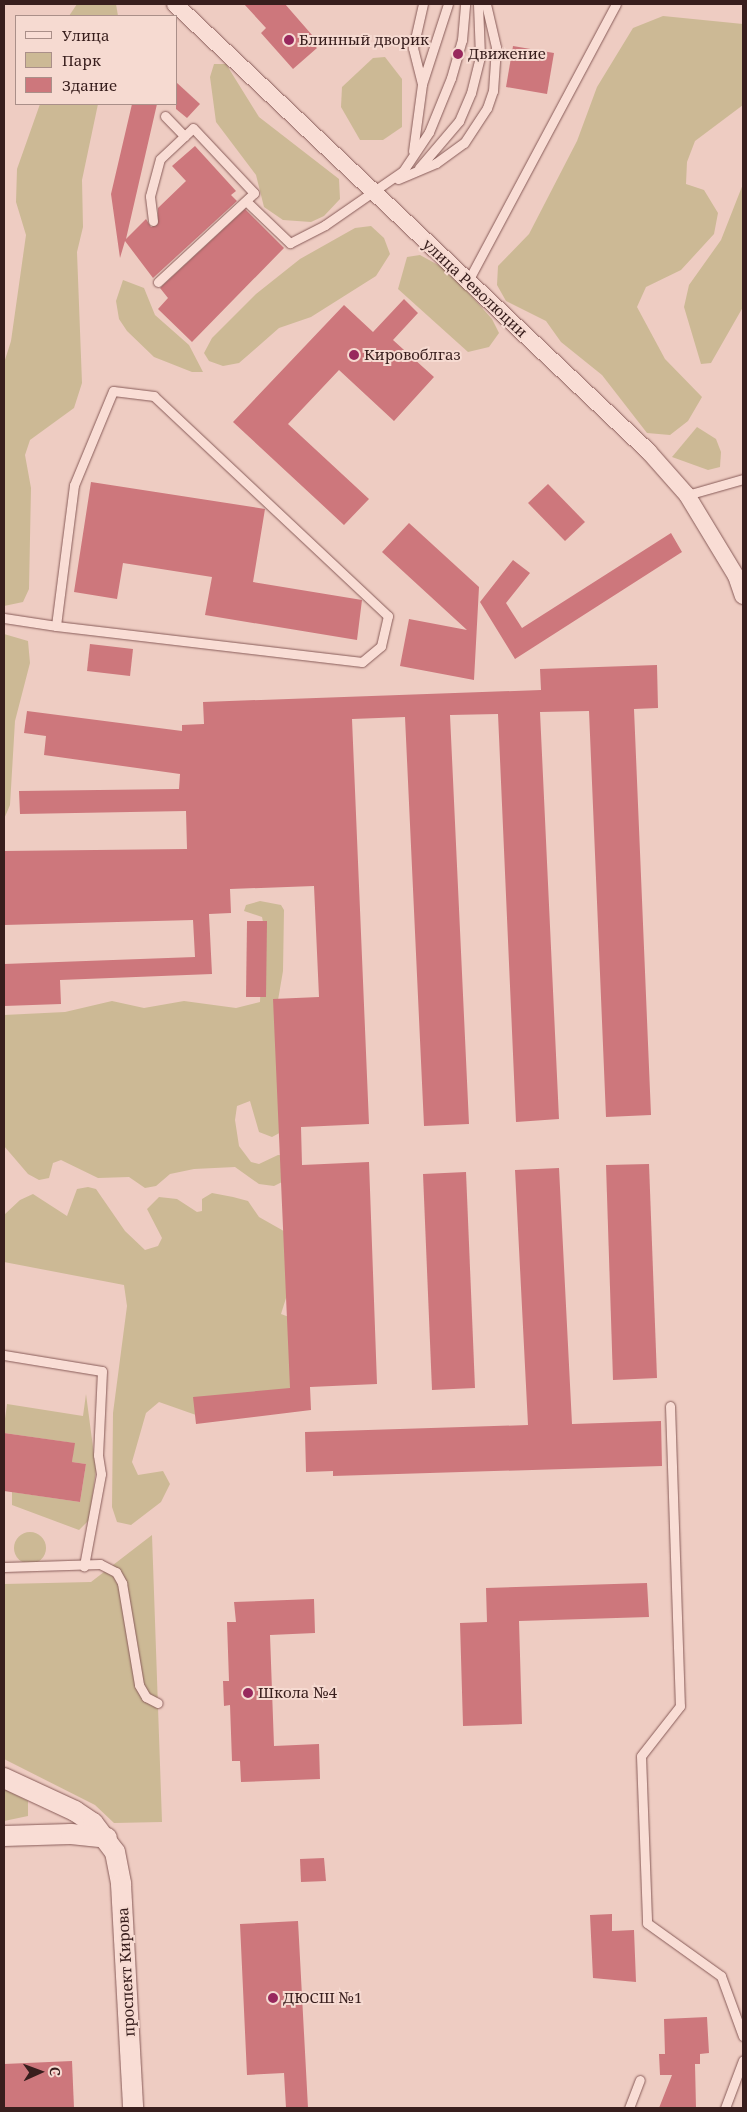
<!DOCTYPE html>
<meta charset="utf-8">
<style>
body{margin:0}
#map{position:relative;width:747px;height:2112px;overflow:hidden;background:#eeccc2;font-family:"Noto Serif",serif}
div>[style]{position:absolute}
.green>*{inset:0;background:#ccb995}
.round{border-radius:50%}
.building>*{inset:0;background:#cd777c}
.roads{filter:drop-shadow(0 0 1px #885c59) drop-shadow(0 0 1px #885c59)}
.service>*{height:9px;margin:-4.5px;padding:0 4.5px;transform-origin:4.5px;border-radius:4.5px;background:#f9ddd5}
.minor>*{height:16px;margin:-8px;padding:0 8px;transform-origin:8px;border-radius:8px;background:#f9ddd5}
.tertiary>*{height:20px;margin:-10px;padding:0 10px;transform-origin:10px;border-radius:10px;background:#f9ddd5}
.dots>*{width:14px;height:14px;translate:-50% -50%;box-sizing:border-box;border:2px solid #f6dad1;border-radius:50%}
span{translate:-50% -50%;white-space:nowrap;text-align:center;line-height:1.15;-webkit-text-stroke:4px #f6dad1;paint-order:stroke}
.poi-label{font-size:15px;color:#381e1d}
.left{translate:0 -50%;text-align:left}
.street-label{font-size:15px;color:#381e1d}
.frame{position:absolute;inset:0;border:5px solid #381e1d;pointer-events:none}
.legend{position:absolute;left:15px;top:15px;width:162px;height:90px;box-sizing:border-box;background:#f6dad1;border:1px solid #aa8f89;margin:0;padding:6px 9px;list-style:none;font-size:15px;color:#381e1d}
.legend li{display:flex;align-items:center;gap:10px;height:25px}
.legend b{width:25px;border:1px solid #aa8f89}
.north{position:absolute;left:15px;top:2047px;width:50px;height:50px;-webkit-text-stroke:4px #f6dad1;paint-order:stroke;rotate:88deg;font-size:14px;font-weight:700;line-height:20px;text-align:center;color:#381e1d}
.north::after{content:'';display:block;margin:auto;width:18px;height:22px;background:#381e1d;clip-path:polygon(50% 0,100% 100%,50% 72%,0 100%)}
</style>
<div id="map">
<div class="green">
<i style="clip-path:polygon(77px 4px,116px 4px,118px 16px,69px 16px)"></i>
<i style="clip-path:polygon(663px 16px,743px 24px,743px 105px,695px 141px,687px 162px,686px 184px,704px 190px,718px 213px,714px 234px,681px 270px,646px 287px,637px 307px,665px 359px,702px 397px,688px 421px,670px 435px,647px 433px,602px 375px,561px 342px,546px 321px,506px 301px,497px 285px,498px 266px,529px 234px,577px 141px,597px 87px,633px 28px)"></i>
<i style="clip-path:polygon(385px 57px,402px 79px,402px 127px,383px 140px,360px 140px,341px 107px,342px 87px,373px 58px)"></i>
<i style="clip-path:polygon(214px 64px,226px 64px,259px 117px,339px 179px,340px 199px,324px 216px,311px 222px,283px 220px,264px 207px,256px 175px,216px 122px,210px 77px)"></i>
<i style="clip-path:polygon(40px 104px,98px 104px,82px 180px,83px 227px,77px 252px,82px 383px,74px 408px,30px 440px,25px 455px,31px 488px,29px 589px,23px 602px,4px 606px,4px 363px,11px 341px,26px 235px,16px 202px,17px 169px)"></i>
<i style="clip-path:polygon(743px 184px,743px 307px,711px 363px,701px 364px,684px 307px,689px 285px,721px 240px)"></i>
<i style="clip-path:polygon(371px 226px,384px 238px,390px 254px,376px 276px,311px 317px,279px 328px,239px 363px,223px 366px,209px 361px,204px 353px,212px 338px,256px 294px,300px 259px,355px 228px)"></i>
<i style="clip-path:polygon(420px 255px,449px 271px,492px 319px,499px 333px,489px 347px,468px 352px,398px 289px,407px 257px)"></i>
<i style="clip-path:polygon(123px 280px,144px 288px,155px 315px,189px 345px,203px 372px,192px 372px,154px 357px,127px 331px,119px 319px,116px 301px)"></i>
<i style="clip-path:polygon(697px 427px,716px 439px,721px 452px,720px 467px,708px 470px,672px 457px)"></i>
<i style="clip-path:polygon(4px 634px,28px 641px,30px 663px,15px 721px,10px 805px,4px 819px)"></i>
<i style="clip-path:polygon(260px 901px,281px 905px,284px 910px,283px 971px,277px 1006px,285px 1130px,272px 1137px,259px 1132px,250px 1101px,237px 1106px,235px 1120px,239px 1146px,251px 1162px,259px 1164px,278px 1155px,291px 1156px,286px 1180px,274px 1186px,259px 1184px,235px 1167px,194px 1169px,170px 1174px,156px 1186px,145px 1188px,129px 1177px,98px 1178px,61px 1160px,53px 1163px,49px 1178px,39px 1180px,28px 1174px,4px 1146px,4px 1015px,65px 1012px,112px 1001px,144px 1008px,184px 1001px,236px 1008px,260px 1002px,263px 922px,262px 917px,244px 911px,246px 905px)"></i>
<i style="clip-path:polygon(88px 1187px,96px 1189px,125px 1231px,145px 1250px,158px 1246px,162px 1238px,147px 1209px,159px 1197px,177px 1199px,197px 1212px,202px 1211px,202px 1199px,212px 1193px,233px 1197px,248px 1201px,259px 1217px,289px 1234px,292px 1279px,281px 1314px,297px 1320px,300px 1397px,196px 1415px,159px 1402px,146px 1413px,132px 1462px,138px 1475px,163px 1471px,170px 1484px,161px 1502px,131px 1525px,117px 1522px,112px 1507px,113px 1413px,127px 1306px,124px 1285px,4px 1262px,4px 1215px,20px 1200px,33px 1194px,67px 1216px,77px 1189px)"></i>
<i style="clip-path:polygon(86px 1394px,96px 1470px,89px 1520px,79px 1530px,12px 1505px,12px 1492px,80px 1502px,86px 1464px,72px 1462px,74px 1443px,4px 1433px,4px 1426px,7px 1404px,83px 1416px)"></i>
<i class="round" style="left:14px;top:1532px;width:32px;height:32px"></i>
<i style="clip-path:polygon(152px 1535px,162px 1822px,114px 1823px,95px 1805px,4px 1759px,4px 1584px,91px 1582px)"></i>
<i style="clip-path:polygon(4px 1789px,28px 1801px,28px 1816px,4px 1821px)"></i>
</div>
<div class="building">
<i style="clip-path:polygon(244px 4px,285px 4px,312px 35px,308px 39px,317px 48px,293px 69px,261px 33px,266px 28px)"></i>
<i style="clip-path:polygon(513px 46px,554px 53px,547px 94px,506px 87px)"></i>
<i style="clip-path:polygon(176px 82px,200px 104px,187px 118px,176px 109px)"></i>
<i style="clip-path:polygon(132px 104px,157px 104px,126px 239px,146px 219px,151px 227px,158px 224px,158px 208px,186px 181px,172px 166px,195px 146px,236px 191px,231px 195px,237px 201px,153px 278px,125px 241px,120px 258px,111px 194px)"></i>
<i style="clip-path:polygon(245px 209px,284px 248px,192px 342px,158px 309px,168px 298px,160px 288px)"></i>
<i style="clip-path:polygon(404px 299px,418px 313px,393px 340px,434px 377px,394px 421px,339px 370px,288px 424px,369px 499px,344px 525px,233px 422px,344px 305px,373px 332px)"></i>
<i style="clip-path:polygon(91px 482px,265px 509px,253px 582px,362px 600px,357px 640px,205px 615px,212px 577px,123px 563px,117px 599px,74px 592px)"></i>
<i style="clip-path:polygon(548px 484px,585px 522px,565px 541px,528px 503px)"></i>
<i style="clip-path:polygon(409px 523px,479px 587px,474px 680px,400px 666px,409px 619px,467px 630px,382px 552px)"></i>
<i style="clip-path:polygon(671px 533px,682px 552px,515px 659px,480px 602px,513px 560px,530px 573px,506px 603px,522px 628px)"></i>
<i style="clip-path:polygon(90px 644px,133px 649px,130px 676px,87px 671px)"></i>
<i style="clip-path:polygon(657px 665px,658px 708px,634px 709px,651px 1115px,606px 1117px,589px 711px,540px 712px,559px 1119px,516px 1122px,498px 714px,450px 715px,469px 1124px,424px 1126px,405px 717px,352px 719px,369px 1124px,301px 1127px,302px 1165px,369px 1162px,377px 1384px,310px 1387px,311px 1410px,196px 1424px,193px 1397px,290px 1388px,273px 999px,319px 997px,314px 886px,230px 889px,231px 913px,209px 914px,212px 974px,60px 980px,61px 1004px,4px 1006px,4px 964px,195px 957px,193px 920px,4px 925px,4px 851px,187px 849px,186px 811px,20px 814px,19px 791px,179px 789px,180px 774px,44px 755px,46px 736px,24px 733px,27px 711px,182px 731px,182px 725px,204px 724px,203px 702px,541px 690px,540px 669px)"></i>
<i style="clip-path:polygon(247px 921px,267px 921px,266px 997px,246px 997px)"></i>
<i style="clip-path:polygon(649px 1164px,657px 1378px,613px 1380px,606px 1165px)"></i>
<i style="clip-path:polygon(559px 1168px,572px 1424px,661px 1421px,662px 1466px,333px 1476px,333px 1471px,306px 1472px,305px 1432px,528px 1425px,515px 1170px)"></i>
<i style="clip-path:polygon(466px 1172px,475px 1388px,432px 1390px,423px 1174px)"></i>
<i style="clip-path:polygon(4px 1433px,75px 1443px,72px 1462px,86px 1464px,80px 1502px,4px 1491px)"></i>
<i style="clip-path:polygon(647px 1583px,649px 1617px,519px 1621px,522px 1724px,463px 1726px,460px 1623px,487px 1622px,486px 1588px)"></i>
<i style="clip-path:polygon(314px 1599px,315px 1633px,270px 1635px,274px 1746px,319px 1744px,320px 1779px,241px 1782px,240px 1761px,232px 1761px,230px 1705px,224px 1706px,223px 1681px,229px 1681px,227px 1622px,236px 1622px,234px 1602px)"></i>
<i style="clip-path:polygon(324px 1858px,326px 1881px,301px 1882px,300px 1859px)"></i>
<i style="clip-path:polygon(612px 1914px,612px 1931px,634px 1930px,636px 1982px,593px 1978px,590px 1915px)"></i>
<i style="clip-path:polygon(298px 1921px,308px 2108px,286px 2108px,284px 2073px,247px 2075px,240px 1924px)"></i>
<i style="clip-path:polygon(707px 2017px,709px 2053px,700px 2054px,700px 2064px,695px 2064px,696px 2108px,659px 2108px,672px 2075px,660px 2075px,659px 2054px,665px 2054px,664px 2019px)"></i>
<i style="clip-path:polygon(72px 2061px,74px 2108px,4px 2107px,4px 2064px)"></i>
</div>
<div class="roads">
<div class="service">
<i style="left:422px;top:84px;width:37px;rotate:-104deg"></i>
<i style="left:413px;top:48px;width:45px;rotate:-77.2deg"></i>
<i style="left:165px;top:116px;width:28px;rotate:46deg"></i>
<i style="left:413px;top:151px;width:68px;rotate:-82.3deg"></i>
<i style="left:422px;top:84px;width:84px;rotate:-72deg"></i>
<i style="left:419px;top:168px;width:62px;rotate:-49.6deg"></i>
<i style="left:459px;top:121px;width:30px;rotate:-67deg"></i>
<i style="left:471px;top:93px;width:38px;rotate:-76deg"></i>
<i style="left:480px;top:56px;width:52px;rotate:-92.2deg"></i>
<i style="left:398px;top:179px;width:41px;rotate:-22.8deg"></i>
<i style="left:436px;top:163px;width:34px;rotate:-36deg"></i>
<i style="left:464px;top:143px;width:42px;rotate:-56.7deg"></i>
<i style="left:487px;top:108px;width:18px;rotate:-71deg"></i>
<i style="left:493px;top:91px;width:44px;rotate:-86.1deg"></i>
<i style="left:496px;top:47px;width:44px;rotate:-103.1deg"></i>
<i style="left:246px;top:201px;width:61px;rotate:43.7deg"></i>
<i style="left:290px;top:243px;width:39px;rotate:-27deg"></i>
<i style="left:325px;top:225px;width:95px;rotate:-34.7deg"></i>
<i style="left:403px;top:171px;width:47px;rotate:-56.3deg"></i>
<i style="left:429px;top:132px;width:58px;rotate:-67.8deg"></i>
<i style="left:451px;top:78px;width:40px;rotate:-74deg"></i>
<i style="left:462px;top:40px;width:36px;rotate:-85deg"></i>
<i style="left:153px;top:221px;width:25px;rotate:-97deg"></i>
<i style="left:150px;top:196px;width:38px;rotate:-75deg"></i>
<i style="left:160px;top:159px;width:45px;rotate:-43.2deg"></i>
<i style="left:193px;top:128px;width:89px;rotate:46.8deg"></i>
<i style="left:254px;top:193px;width:131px;rotate:137.2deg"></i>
<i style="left:468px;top:281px;width:314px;rotate:-61.9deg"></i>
<i style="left:687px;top:495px;width:58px;rotate:-15.9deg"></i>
<i style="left:4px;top:618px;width:53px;rotate:8.7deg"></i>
<i style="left:56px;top:626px;width:308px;rotate:6.7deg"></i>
<i style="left:362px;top:662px;width:25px;rotate:-40deg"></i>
<i style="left:381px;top:646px;width:31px;rotate:-77deg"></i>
<i style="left:388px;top:616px;width:321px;rotate:-136.8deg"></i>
<i style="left:154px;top:396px;width:41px;rotate:-173deg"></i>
<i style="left:113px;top:391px;width:102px;rotate:112.5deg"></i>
<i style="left:74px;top:485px;width:142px;rotate:97.3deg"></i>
<i style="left:4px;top:1355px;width:99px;rotate:9.3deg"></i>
<i style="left:102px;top:1371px;width:84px;rotate:92.7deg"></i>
<i style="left:98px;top:1455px;width:19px;rotate:81deg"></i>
<i style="left:101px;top:1474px;width:94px;rotate:100.5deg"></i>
<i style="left:670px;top:1406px;width:300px;rotate:88.1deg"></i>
<i style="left:680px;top:1706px;width:63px;rotate:128deg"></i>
<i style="left:641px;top:1756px;width:167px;rotate:87.9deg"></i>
<i style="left:647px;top:1923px;width:91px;rotate:35.6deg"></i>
<i style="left:721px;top:1976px;width:64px;rotate:69.9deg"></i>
<i style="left:4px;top:1567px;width:96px;rotate:-1.8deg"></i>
<i style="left:100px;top:1564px;width:18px;rotate:27deg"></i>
<i style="left:116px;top:1572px;width:13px;rotate:61deg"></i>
<i style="left:122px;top:1583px;width:103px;rotate:80.5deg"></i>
<i style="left:139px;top:1685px;width:14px;rotate:60deg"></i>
<i style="left:146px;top:1697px;width:13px;rotate:27deg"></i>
<i style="left:629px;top:2108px;width:30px;rotate:-69deg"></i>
<i style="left:725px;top:2108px;width:51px;rotate:-69.4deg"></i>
</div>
<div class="minor">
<i style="left:175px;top:4px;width:652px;rotate:43.38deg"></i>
<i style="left:649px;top:452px;width:57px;rotate:48.5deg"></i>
<i style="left:687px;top:495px;width:95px;rotate:58.8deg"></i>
<i style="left:736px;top:576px;width:21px;rotate:71deg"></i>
</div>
<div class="tertiary">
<i style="left:4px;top:1778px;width:78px;rotate:24.9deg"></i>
<i style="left:75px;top:1811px;width:22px;rotate:34deg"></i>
<i style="left:93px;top:1823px;width:36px;rotate:53deg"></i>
<i style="left:115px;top:1852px;width:33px;rotate:79deg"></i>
<i style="left:121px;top:1884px;width:224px;rotate:86.9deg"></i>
<i style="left:4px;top:1836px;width:67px;rotate:-1.7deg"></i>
<i style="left:71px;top:1834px;width:36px;rotate:6deg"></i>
</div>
</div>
<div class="dots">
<i style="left:289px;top:40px;background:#98285d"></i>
<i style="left:458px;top:54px;background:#98285d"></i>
<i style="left:354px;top:355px;background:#98285d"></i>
<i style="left:248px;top:1693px;background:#98285d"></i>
<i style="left:273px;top:1998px;background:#98285d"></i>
</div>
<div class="poi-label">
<span class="left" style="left:299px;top:40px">Блинный дворик</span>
<span class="left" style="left:468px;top:54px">Движение</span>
<span class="left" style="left:364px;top:355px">Кировоблгаз</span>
<span class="left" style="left:258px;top:1693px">Школа №4</span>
<span class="left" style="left:283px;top:1998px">ДЮСШ №1</span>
</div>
<div class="street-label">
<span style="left:475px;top:288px;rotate:43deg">улица Революции</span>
<span style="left:126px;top:1972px;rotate:-93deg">проспект Кирова</span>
</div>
<div class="frame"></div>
<ul class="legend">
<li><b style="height:6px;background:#f9ddd5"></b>Улица</li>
<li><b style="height:14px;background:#ccb995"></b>Парк</li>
<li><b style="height:14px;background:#cd777c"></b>Здание</li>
</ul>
<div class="north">С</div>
</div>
